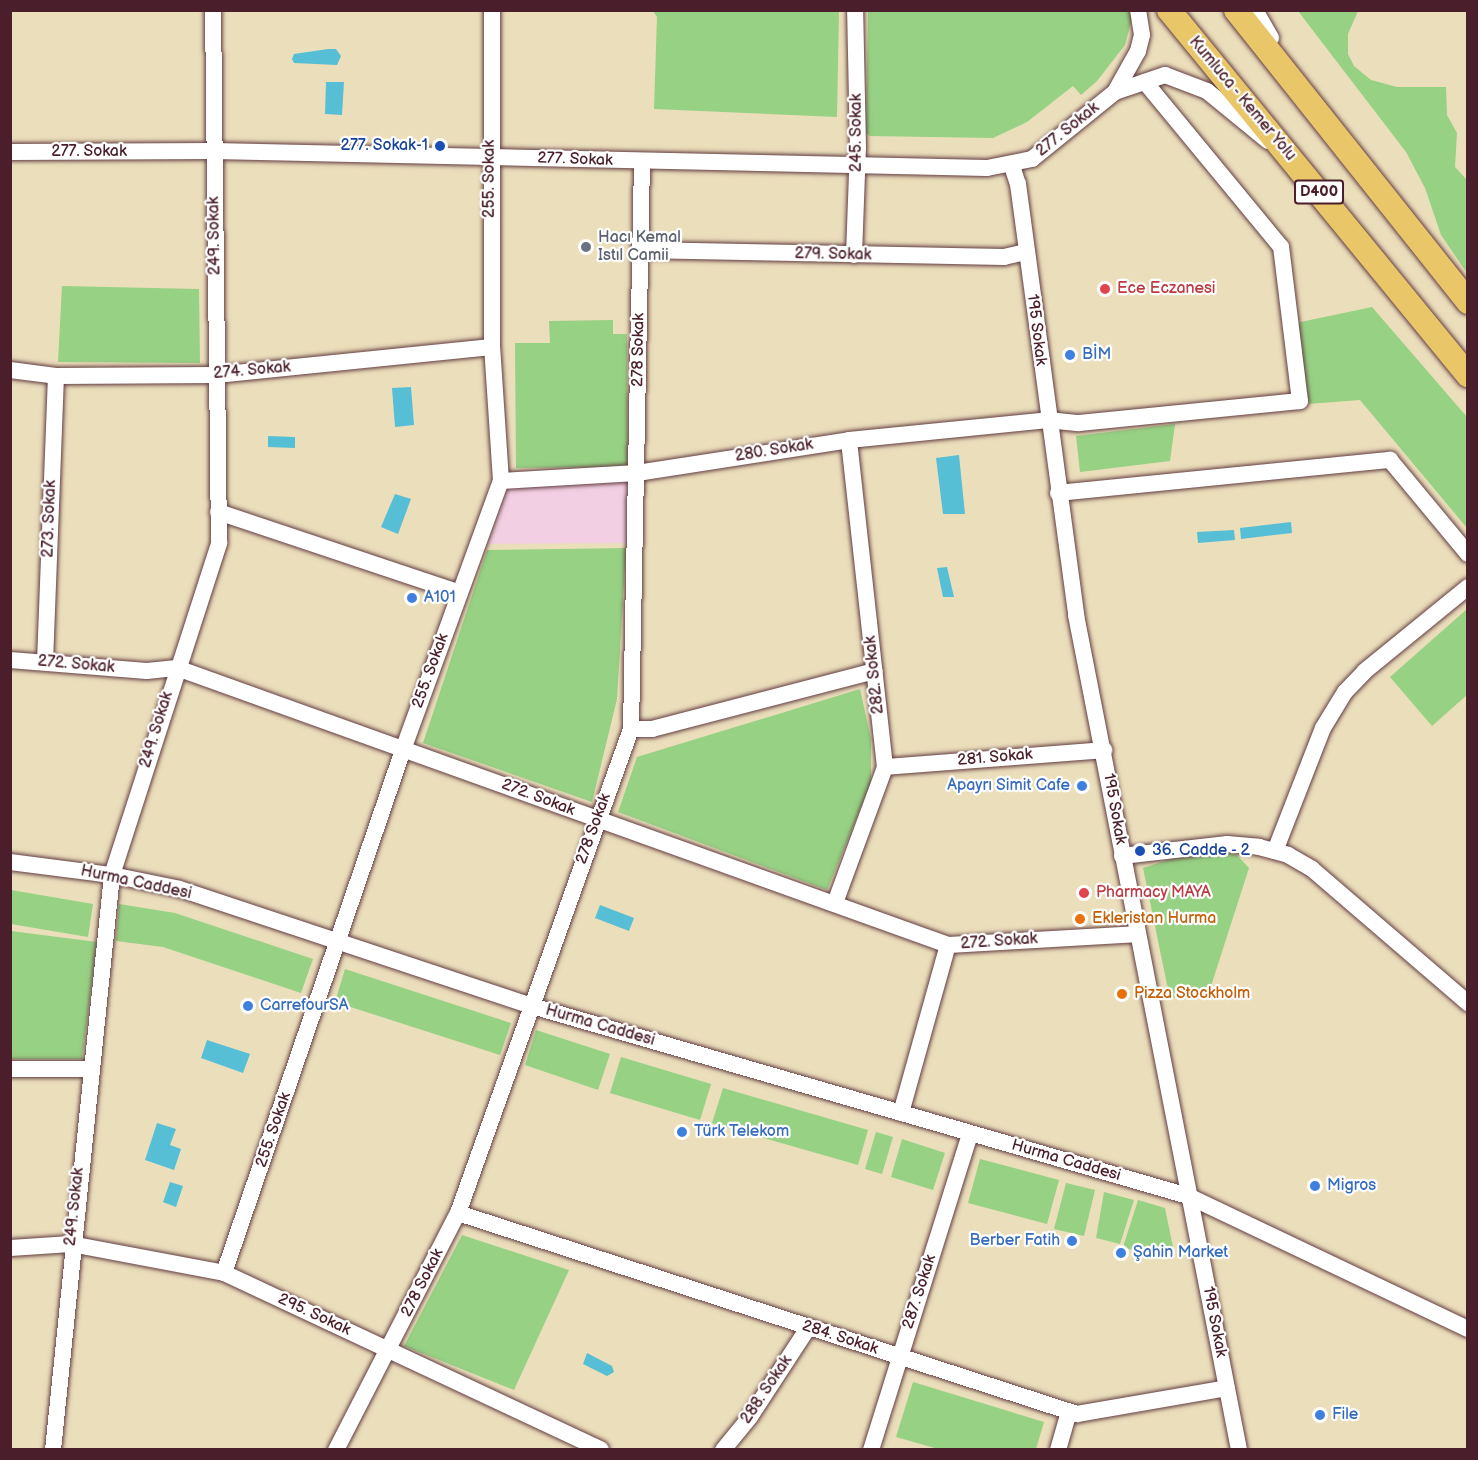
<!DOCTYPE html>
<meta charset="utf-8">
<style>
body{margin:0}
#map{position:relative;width:1478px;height:1460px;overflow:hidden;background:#ebdebb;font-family:"Balsamiq Sans",sans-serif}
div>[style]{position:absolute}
.built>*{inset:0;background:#f2cfe2}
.green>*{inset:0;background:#97d184}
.water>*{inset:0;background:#57bfd5}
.roads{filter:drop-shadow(0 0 2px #623c41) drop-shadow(0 0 2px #623c41)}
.minor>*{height:16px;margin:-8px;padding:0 8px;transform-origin:8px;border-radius:8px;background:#fff}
.highway>*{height:24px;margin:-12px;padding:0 12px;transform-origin:12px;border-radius:12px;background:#e9c769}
.dots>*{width:16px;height:16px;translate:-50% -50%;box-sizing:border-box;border:3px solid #fff;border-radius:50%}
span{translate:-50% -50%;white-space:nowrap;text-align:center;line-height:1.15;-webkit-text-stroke:4.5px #fff;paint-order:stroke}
.shield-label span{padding:2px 4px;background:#fff;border:2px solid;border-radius:4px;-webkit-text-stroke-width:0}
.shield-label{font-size:15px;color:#4a1f2b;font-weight:700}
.street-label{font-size:16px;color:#4a1f2b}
.transit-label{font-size:16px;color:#164399}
.right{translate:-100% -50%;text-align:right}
.left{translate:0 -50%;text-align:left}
.worship-label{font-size:16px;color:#5b616d}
.health-label{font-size:16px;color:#be3a42}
.shop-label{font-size:16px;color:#366cbe}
.food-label{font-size:16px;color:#c56008}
.frame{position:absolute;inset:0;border:12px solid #4a1f2b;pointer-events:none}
</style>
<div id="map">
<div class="built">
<i style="clip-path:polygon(630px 480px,627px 543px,488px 544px,508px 488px)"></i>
</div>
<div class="green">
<i style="clip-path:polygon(653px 11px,839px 11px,837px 117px,654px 109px,657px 17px)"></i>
<i style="clip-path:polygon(868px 11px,1132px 11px,1133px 15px,1125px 45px,1097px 81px,1081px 95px,1073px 86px,1027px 122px,993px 138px,870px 136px,866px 133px)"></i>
<i style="clip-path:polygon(1298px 11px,1358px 11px,1348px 34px,1348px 54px,1354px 66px,1371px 80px,1397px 87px,1446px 87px,1447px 115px,1457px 133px,1455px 167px,1467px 180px,1467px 273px,1441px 235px,1425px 188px,1406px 152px)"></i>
<i style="clip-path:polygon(62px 286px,199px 289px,200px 363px,58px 362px)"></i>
<i style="clip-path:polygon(1372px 307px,1467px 417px,1467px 528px,1360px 400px,1308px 404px,1296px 323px)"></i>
<i style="clip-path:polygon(613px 320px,613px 334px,627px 334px,628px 467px,516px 468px,515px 343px,550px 343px,549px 321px)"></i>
<i style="clip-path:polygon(1175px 424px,1170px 461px,1080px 472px,1076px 436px)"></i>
<i style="clip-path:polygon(626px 548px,617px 699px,592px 802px,423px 743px,487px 550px)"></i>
<i style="clip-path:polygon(1467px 609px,1467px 695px,1432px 726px,1390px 677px)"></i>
<i style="clip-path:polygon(860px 689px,871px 739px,871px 783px,827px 890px,618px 812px,637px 757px)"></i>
<i style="clip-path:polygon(1235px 853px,1249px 868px,1211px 986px,1170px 999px,1143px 868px,1183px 855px)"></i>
<i style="clip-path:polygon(11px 890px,93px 904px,88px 937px,11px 924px)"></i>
<i style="clip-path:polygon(119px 904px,175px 913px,313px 959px,301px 993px,163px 947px,116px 941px)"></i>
<i style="clip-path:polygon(11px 931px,97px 942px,82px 1059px,11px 1059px)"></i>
<i style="clip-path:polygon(345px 969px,511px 1023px,500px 1055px,335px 1002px)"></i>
<i style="clip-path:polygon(536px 1030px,610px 1054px,598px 1090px,525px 1065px)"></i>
<i style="clip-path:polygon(621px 1057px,711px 1084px,700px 1120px,610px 1093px)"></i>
<i style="clip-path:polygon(723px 1088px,868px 1130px,858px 1165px,712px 1123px)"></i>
<i style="clip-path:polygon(876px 1132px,893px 1137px,882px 1174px,865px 1169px)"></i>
<i style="clip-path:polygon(902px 1139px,945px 1153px,933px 1190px,891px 1177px)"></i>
<i style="clip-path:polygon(980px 1159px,1059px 1180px,1047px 1224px,968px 1203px)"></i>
<i style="clip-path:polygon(1066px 1183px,1095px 1190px,1084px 1236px,1054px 1229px)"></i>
<i style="clip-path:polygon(1104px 1192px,1134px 1200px,1120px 1244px,1096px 1238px)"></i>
<i style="clip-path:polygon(1138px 1200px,1165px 1208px,1173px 1247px,1163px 1249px,1160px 1259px,1123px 1247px)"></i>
<i style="clip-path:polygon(462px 1235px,569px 1270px,514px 1390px,404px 1346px)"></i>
<i style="clip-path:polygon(913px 1382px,1044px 1422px,1036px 1449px,938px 1449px,896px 1437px)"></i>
</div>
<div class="water">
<i style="clip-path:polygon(328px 49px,336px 49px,341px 56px,337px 65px,294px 63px,292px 59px,294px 54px)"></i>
<i style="clip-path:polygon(326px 82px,344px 82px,342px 115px,325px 114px)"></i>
<i style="clip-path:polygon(411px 387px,414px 425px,395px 427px,392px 388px)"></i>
<i style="clip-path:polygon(268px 436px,295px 437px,295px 448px,268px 447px)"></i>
<i style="clip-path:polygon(959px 455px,965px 514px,943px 514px,936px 458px)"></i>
<i style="clip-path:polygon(395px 494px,411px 499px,398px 534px,381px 527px)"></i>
<i style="clip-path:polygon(1291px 522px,1292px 533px,1241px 539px,1240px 528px)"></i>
<i style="clip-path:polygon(1234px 530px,1235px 540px,1198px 543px,1197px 532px)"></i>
<i style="clip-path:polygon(947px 567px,954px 597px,943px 597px,937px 568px)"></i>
<i style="clip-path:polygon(600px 905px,634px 918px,629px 931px,595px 918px)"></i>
<i style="clip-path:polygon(207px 1040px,250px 1054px,243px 1073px,201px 1058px)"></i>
<i style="clip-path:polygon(157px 1123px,176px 1129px,170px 1145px,181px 1149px,174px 1170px,145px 1160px)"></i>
<i style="clip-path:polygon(170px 1182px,183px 1186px,176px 1207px,163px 1202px)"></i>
<i style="clip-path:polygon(587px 1353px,612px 1366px,614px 1372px,607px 1376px,583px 1364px)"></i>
</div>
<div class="roads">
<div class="minor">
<i style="left:1255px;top:10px;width:32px;rotate:60deg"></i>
<i style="left:1115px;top:92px;width:47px;rotate:-60.7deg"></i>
<i style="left:1138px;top:51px;width:16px;rotate:-76deg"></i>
<i style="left:1142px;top:35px;width:25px;rotate:-99deg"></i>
<i style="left:10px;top:152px;width:204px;rotate:-0.3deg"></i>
<i style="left:214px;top:151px;width:773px;rotate:1.26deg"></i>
<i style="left:987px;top:168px;width:46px;rotate:-11.3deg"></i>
<i style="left:1032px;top:159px;width:107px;rotate:-38.9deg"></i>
<i style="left:1115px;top:92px;width:53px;rotate:-18.8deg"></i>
<i style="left:1165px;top:75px;width:45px;rotate:20.9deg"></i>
<i style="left:1207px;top:91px;width:79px;rotate:39.3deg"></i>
<i style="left:1012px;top:166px;width:19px;rotate:72deg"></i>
<i style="left:1018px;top:184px;width:435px;rotate:82.3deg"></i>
<i style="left:1076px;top:615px;width:851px;rotate:78.95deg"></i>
<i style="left:640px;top:250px;width:364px;rotate:1.1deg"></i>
<i style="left:1004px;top:257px;width:23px;rotate:-13deg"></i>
<i style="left:854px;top:255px;width:107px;rotate:-87.9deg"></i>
<i style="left:858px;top:148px;width:138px;rotate:-91.2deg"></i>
<i style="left:10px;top:370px;width:46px;rotate:7.4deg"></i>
<i style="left:56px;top:376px;width:160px;rotate:-0.4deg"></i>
<i style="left:216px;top:375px;width:277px;rotate:-5.8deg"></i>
<i style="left:501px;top:481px;width:136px;rotate:-3.4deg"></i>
<i style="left:637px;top:473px;width:215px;rotate:-8.8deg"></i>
<i style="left:849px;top:440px;width:200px;rotate:-5.7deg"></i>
<i style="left:1048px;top:420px;width:31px;rotate:6deg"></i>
<i style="left:1079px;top:423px;width:222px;rotate:-5.7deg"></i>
<i style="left:1300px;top:401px;width:155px;rotate:-97deg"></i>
<i style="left:1281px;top:247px;width:214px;rotate:-129.5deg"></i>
<i style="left:1058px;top:493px;width:334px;rotate:-5.7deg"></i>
<i style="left:1390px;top:460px;width:122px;rotate:50.3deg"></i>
<i style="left:218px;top:512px;width:255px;rotate:18.5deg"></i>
<i style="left:10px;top:660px;width:137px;rotate:4.6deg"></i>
<i style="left:147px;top:671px;width:30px;rotate:-6deg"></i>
<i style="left:177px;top:668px;width:819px;rotate:19.76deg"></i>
<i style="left:948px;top:945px;width:188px;rotate:-3.3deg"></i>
<i style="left:45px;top:662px;width:286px;rotate:-87.8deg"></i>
<i style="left:631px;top:729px;width:21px"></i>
<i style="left:652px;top:729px;width:230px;rotate:-14.6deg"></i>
<i style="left:885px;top:767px;width:220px;rotate:-4.4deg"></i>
<i style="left:1275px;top:851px;width:132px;rotate:-68.7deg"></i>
<i style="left:1323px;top:728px;width:42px;rotate:-58.6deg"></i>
<i style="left:1345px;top:692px;width:29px;rotate:-46deg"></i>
<i style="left:1365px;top:671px;width:133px;rotate:-39.2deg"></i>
<i style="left:1122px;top:856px;width:106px;rotate:-6.5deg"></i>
<i style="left:1227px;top:844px;width:32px;rotate:5deg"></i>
<i style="left:1259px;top:847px;width:30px;rotate:15deg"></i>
<i style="left:1288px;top:855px;width:28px;rotate:30deg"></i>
<i style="left:1312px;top:869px;width:206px;rotate:40.7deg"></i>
<i style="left:10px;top:862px;width:103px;rotate:7.3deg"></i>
<i style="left:112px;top:875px;width:69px;rotate:11.6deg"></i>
<i style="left:180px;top:889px;width:371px;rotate:18.4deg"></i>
<i style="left:532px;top:1006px;width:683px;rotate:16.15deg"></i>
<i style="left:1188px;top:1196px;width:310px;rotate:25.4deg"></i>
<i style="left:835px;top:903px;width:145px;rotate:-69.8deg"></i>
<i style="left:885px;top:767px;width:329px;rotate:-96.3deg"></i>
<i style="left:10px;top:1069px;width:80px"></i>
<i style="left:901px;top:1113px;width:174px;rotate:-74.4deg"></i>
<i style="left:458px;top:1213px;width:651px;rotate:17.99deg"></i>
<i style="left:1077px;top:1414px;width:152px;rotate:-9.8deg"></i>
<i style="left:10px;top:1248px;width:61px;rotate:-3.8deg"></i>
<i style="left:71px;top:1244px;width:156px;rotate:10.7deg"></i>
<i style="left:224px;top:1273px;width:416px;rotate:25.1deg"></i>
<i style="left:224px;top:1273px;width:556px;rotate:-71.11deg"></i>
<i style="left:404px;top:747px;width:283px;rotate:-70deg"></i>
<i style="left:501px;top:481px;width:134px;rotate:-93.8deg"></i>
<i style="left:492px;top:347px;width:337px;rotate:-90deg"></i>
<i style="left:53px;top:1450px;width:578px;rotate:-84.14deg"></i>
<i style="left:112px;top:875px;width:349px;rotate:-72.1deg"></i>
<i style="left:219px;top:543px;width:533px;rotate:-90.64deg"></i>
<i style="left:336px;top:1450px;width:267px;rotate:-62.8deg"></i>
<i style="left:458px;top:1213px;width:514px;rotate:-70.33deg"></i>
<i style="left:631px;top:729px;width:567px;rotate:-88.89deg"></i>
<i style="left:723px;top:1450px;width:43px;rotate:-50.7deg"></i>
<i style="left:750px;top:1417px;width:106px;rotate:-56.9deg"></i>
<i style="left:871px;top:1450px;width:331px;rotate:-72.6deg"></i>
<i style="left:1058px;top:1450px;width:40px;rotate:-74deg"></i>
</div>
<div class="highway">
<i style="left:1169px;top:10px;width:472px;rotate:50.7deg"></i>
<i style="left:1236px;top:10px;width:373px;rotate:51.5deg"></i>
</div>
</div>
<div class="dots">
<i style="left:440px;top:146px;background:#1a4fb4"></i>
<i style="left:586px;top:247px;background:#6b7280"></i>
<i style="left:1105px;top:289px;background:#e0444e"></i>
<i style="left:1070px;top:355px;background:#3f7fe0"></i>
<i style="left:412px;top:598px;background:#3f7fe0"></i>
<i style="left:1082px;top:786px;background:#3f7fe0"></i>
<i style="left:1140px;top:851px;background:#1a4fb4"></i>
<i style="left:1084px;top:893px;background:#e0444e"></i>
<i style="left:1080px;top:919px;background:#e8710a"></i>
<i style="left:1122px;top:994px;background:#e8710a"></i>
<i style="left:248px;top:1006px;background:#3f7fe0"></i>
<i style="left:682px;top:1132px;background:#3f7fe0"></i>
<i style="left:1315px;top:1186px;background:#3f7fe0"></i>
<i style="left:1072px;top:1241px;background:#3f7fe0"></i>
<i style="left:1121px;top:1253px;background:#3f7fe0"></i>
<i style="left:1320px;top:1415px;background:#3f7fe0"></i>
</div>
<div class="shield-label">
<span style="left:1319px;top:192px">D400</span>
</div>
<div class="street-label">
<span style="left:1242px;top:99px;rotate:50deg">Kumluca - Kemer Yolu</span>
<span style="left:1068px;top:130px;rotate:-39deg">277. Sokak</span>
<span style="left:857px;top:133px;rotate:-90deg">245. Sokak</span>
<span style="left:89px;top:152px">277. Sokak</span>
<span style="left:575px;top:160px;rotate:2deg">277. Sokak</span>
<span style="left:490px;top:179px;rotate:-90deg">255. Sokak</span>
<span style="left:215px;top:236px;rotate:-91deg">249. Sokak</span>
<span style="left:833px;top:255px;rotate:1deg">279. Sokak</span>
<span style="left:1036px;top:330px;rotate:83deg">195 Sokak</span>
<span style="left:639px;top:350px;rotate:-89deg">278 Sokak</span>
<span style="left:252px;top:371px;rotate:-5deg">274. Sokak</span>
<span style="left:774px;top:451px;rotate:-9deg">280. Sokak</span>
<span style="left:50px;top:519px;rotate:-88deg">273. Sokak</span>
<span style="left:76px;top:665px;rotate:5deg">272. Sokak</span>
<span style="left:431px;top:671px;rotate:-70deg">255. Sokak</span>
<span style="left:875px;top:675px;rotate:-96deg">282. Sokak</span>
<span style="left:157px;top:730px;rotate:-73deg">249. Sokak</span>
<span style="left:995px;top:758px;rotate:-5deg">281. Sokak</span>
<span style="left:538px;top:798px;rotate:21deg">272. Sokak</span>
<span style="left:1114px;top:809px;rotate:80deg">195 Sokak</span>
<span style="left:594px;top:829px;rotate:-70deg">278 Sokak</span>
<span style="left:136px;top:883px;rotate:12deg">Hurma Caddesi</span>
<span style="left:999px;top:942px;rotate:-4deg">272. Sokak</span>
<span style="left:600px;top:1026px;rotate:16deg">Hurma Caddesi</span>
<span style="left:274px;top:1130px;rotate:-71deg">255. Sokak</span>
<span style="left:1066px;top:1161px;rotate:16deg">Hurma Caddesi</span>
<span style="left:75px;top:1207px;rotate:-84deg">249. Sokak</span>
<span style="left:423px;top:1283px;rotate:-63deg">278 Sokak</span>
<span style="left:920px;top:1292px;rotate:-72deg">287. Sokak</span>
<span style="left:314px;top:1315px;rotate:25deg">295. Sokak</span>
<span style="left:1214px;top:1322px;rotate:79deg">195 Sokak</span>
<span style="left:840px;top:1338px;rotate:18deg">284. Sokak</span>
<span style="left:767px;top:1390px;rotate:-56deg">288. Sokak</span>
</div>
<div class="transit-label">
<span class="right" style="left:428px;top:146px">277. Sokak-1</span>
<span class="left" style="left:1152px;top:851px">36. Cadde - 2</span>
</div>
<div class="worship-label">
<span class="left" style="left:598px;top:247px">Hacı Kemal<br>Istıl Camii</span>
</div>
<div class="health-label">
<span class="left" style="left:1117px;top:289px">Ece Eczanesi</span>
<span class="left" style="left:1096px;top:893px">Pharmacy MAYA</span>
</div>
<div class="shop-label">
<span class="left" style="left:1082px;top:355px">BİM</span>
<span class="left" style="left:424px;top:598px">A101</span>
<span class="right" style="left:1070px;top:786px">Apayrı Simit Cafe</span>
<span class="left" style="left:260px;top:1006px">CarrefourSA</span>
<span class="left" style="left:694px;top:1132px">Türk Telekom</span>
<span class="left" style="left:1327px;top:1186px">Migros</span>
<span class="right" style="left:1060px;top:1241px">Berber Fatih</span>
<span class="left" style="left:1133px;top:1253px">Şahin Market</span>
<span class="left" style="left:1332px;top:1415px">File</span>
</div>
<div class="food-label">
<span class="left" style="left:1092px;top:919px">Ekleristan Hurma</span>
<span class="left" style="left:1134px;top:994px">Pizza Stockholm</span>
</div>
<div class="frame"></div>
</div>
